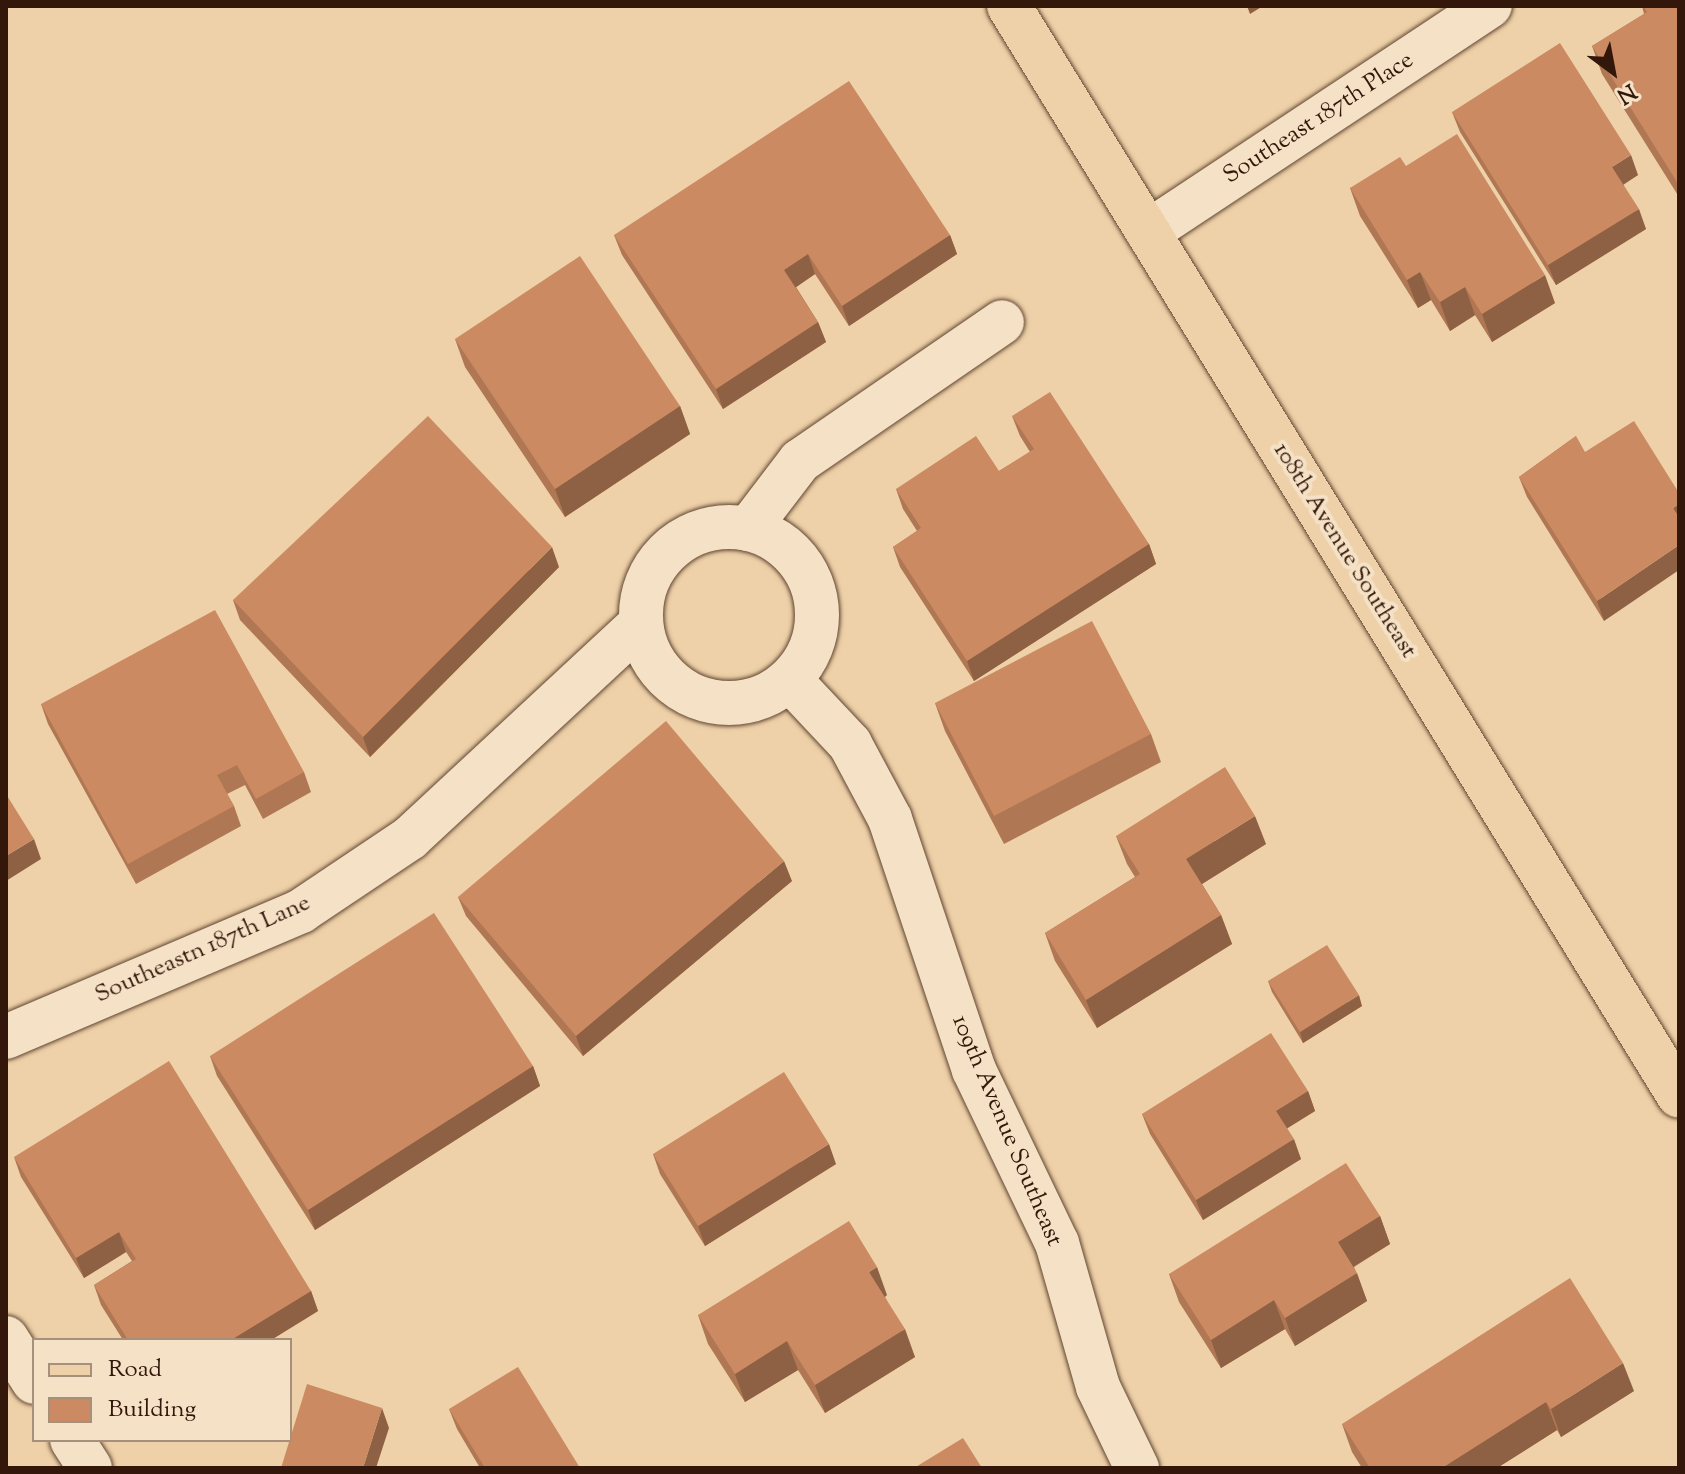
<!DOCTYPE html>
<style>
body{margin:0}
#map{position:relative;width:1685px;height:1474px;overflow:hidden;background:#eed1a8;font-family:"Sorts Mill Goudy",serif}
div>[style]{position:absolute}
.roads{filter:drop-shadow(0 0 2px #614632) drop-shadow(0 0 2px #614632)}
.minor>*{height:44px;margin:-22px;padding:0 22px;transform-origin:22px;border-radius:22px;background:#f4e1c6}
.minor>.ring{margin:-22px;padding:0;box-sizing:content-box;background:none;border:44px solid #f4e1c6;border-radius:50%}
.major>*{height:44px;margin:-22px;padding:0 22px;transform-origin:22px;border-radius:22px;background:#eed1a8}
.wall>*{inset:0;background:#af7753}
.shaded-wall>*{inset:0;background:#8e6144}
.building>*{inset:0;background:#cb8a61}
span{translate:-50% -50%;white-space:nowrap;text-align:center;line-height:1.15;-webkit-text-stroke:8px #f4e1c6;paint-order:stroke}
.street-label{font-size:24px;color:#32170a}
.frame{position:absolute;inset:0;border:8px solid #32170a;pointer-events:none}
.legend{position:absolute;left:32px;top:1338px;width:260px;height:104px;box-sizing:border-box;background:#f4e1c6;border:2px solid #a6907b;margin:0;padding:10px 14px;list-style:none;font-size:24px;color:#32170a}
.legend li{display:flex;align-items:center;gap:16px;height:40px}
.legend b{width:40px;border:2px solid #a6907b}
.north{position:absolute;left:1573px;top:32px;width:80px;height:80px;-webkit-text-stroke:6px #f4e1c6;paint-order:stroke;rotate:148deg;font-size:22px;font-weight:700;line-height:32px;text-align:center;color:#32170a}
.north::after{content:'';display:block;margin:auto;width:28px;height:36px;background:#32170a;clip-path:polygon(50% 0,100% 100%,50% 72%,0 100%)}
</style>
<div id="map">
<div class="roads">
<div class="minor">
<i style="left:1148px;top:232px;width:410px;rotate:-33.5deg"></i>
<i class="ring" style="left:641px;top:527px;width:132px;height:132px"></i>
<i style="left:748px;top:529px;width:86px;rotate:-52.6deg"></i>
<i style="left:800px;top:461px;width:245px;rotate:-34.5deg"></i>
<i style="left:790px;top:680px;width:88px;rotate:46.8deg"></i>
<i style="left:850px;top:744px;width:85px;rotate:61.9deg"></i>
<i style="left:890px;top:819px;width:265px;rotate:71.5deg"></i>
<i style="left:974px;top:1070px;width:192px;rotate:64.4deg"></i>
<i style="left:1057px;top:1243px;width:150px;rotate:74.1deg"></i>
<i style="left:1098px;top:1387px;width:90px;rotate:64.3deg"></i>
<i style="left:6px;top:1037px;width:321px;rotate:-23.1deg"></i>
<i style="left:301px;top:911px;width:131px;rotate:-33.8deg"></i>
<i style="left:410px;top:838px;width:314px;rotate:-42.9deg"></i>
<i style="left:6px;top:1338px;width:52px;rotate:57.5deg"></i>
<i style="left:72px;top:1440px;width:33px;rotate:57deg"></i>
</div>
<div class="major">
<i style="left:1009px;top:6px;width:1279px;rotate:58.42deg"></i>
</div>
</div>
<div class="wall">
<i style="clip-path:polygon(1642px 6px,1679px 6px,1679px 197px,1602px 74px,1592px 46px,1644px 14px)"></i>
<i style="clip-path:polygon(1452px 112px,1638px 175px,1623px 184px,1646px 229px,1556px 285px,1460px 132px)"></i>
<i style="clip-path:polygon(1406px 166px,1555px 303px,1492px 342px,1475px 315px,1450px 331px,1431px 300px,1418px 308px,1360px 216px,1350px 188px)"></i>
<i style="clip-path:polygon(614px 235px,950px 235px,957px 254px,849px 326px,815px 274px,796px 287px,818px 322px,826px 342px,723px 409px,622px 255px)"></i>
<i style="clip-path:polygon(455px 339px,680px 406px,690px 434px,565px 517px,465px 367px)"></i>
<i style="clip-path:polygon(1012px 416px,1149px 544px,1156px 564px,974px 681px,900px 567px,893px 547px,917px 531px,903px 509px,896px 489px,999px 471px,1030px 452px,1020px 436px)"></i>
<i style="clip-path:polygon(1576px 436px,1604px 621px,1527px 497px,1519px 477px)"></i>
<i style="clip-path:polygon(559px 567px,370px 757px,240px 620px,233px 600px)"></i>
<i style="clip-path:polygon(935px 703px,1151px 734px,1161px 762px,1004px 844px,945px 731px)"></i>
<i style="clip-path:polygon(41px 704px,304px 772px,311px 792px,263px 819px,245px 785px,227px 794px,234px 806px,241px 826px,136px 884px,48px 724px)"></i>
<i style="clip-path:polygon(1116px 836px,1266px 844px,1202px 884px,1221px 915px,1232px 944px,1097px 1028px,1055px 961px,1045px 933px,1135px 877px,1127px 864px)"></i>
<i style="clip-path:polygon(792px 881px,583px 1056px,466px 916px,458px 897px)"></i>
<i style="clip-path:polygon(1268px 981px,1362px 1006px,1303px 1043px,1272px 992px)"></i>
<i style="clip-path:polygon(210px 1056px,533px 1066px,540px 1086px,315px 1230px,217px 1076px)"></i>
<i style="clip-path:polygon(1308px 1091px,1315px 1111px,1287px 1128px,1301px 1159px,1203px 1220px,1150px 1134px,1142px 1114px)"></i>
<i style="clip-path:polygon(653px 1154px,836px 1164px,705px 1246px,660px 1174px)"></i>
<i style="clip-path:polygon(14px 1157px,311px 1291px,318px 1311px,271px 1340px,123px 1340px,101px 1305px,94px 1285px,132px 1261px,126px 1252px,84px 1278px,21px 1177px)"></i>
<i style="clip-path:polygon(1380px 1216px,1390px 1244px,1354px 1267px,1367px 1301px,1295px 1346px,1285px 1329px,1221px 1368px,1179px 1302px,1169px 1274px)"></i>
<i style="clip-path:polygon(887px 1295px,885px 1297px,915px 1357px,825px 1413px,798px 1370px,745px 1402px,708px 1344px,698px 1315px)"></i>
<i style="clip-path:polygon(1634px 1391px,1561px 1437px,1557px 1430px,1497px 1468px,1362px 1468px,1352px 1452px,1342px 1424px)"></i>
<i style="clip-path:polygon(449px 1409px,580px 1468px,480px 1468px,457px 1429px)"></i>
</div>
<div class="shaded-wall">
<i style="clip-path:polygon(1247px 6px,1263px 6px,1250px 14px)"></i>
<i style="clip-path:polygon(1631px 155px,1638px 175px,1620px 187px,1612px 167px)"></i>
<i style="clip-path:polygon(1639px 209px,1646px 229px,1556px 285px,1548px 265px)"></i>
<i style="clip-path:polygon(950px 235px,957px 254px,849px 326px,842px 306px)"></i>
<i style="clip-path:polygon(808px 254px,815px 274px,792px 290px,784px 270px)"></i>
<i style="clip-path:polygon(1420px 272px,1431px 300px,1418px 308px,1407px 280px)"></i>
<i style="clip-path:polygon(1545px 275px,1555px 303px,1492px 342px,1482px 314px)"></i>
<i style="clip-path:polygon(1465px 287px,1475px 315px,1450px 331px,1440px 302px)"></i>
<i style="clip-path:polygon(818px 322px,826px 342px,723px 409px,716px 389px)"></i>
<i style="clip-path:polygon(680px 406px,690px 434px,565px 517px,555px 489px)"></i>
<i style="clip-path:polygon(1679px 504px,1679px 524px,1673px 508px)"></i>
<i style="clip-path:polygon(1149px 544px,1156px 564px,974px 681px,967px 661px)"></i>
<i style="clip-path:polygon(1679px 545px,1679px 570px,1604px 621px,1597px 601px)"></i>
<i style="clip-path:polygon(552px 547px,559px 567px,370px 757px,363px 737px)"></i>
<i style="clip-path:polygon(1255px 816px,1266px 844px,1197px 887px,1186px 859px)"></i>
<i style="clip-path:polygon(34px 839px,41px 859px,6px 881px,6px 856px)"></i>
<i style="clip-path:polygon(784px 861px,792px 881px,583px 1056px,576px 1036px)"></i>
<i style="clip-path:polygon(1221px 915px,1232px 944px,1097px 1028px,1086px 1000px)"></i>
<i style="clip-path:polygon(1359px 995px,1362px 1006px,1303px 1043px,1300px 1032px)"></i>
<i style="clip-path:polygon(533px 1066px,540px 1086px,315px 1230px,308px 1210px)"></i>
<i style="clip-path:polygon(1308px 1091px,1315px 1111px,1283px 1131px,1276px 1111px)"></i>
<i style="clip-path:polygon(1294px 1139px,1301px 1159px,1203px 1220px,1196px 1200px)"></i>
<i style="clip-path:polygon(829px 1144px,836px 1164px,705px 1246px,698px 1226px)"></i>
<i style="clip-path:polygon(1380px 1216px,1390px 1244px,1348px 1270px,1338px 1242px)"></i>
<i style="clip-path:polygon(119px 1232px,126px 1252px,84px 1278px,76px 1258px)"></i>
<i style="clip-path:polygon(877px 1267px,887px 1295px,880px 1300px,869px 1272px)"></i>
<i style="clip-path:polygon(1357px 1273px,1367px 1301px,1295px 1346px,1285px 1318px)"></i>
<i style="clip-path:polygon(311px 1291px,318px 1311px,271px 1340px,231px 1340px)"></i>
<i style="clip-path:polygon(1274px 1300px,1285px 1329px,1221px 1368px,1211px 1340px)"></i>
<i style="clip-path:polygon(905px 1329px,915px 1357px,825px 1413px,815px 1385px)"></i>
<i style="clip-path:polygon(787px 1341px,798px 1370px,745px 1402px,735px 1374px)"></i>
<i style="clip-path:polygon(1623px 1363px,1634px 1391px,1561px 1437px,1551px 1409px)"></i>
<i style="clip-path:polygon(1546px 1402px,1557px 1430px,1497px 1468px,1442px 1468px)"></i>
<i style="clip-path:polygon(382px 1408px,389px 1428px,376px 1468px,363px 1468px)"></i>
</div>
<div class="building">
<i style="clip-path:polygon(1643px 6px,1679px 6px,1679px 181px,1677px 182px,1592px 46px,1647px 12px)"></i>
<i style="clip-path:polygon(1560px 43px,1631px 155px,1612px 167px,1639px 209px,1548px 265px,1452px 112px)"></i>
<i style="clip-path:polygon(849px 81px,950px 235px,842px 306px,808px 254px,784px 270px,818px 322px,716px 389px,614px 235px)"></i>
<i style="clip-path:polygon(1457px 134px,1545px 275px,1482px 314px,1465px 287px,1440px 302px,1420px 272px,1407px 280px,1350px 188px,1400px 157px,1406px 166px)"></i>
<i style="clip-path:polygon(580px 256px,680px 406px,555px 489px,455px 339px)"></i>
<i style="clip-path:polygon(1050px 392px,1149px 544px,967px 661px,893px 547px,921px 528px,896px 489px,976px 436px,999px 471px,1034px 449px,1012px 416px)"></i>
<i style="clip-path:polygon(428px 416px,552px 547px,363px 737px,233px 600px)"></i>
<i style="clip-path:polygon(1634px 421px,1679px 493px,1679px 504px,1673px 508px,1679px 517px,1679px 545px,1597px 601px,1519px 477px,1576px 436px,1585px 452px)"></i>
<i style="clip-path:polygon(215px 610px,304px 772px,256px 799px,237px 765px,217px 775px,234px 806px,128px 864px,41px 704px)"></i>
<i style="clip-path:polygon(1092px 621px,1151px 734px,994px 816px,935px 703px)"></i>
<i style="clip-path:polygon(666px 721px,784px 861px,576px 1036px,458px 897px)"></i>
<i style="clip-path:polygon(1225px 767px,1255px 816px,1186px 859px,1221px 915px,1086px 1000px,1045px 933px,1140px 874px,1116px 836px)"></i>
<i style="clip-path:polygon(6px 794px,34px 839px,6px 856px)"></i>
<i style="clip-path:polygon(434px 913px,533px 1066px,308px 1210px,210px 1056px)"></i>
<i style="clip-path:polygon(1327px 945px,1359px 995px,1300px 1032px,1268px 981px)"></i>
<i style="clip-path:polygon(1271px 1033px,1308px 1091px,1276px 1111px,1294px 1139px,1196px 1200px,1142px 1114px)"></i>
<i style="clip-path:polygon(169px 1061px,311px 1291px,231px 1340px,128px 1340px,94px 1285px,136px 1259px,119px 1232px,76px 1258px,14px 1157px)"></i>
<i style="clip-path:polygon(784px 1072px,829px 1144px,698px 1226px,653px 1154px)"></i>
<i style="clip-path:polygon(1346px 1163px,1380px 1216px,1338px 1242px,1357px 1273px,1285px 1318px,1274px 1300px,1211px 1340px,1169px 1274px)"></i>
<i style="clip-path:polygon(849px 1221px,877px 1267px,869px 1272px,905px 1329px,815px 1385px,787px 1341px,735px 1374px,698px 1315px)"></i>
<i style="clip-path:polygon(1570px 1278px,1623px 1363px,1551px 1409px,1546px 1402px,1442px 1468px,1370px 1468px,1342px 1424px)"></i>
<i style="clip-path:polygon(518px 1367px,580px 1468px,485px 1468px,449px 1409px)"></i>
<i style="clip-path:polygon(307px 1384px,382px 1408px,363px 1468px,281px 1468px)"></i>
<i style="clip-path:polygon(963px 1438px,982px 1468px,914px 1468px)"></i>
</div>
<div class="street-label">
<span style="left:1319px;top:119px;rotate:-33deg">Southeast 187th Place</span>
<span style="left:1344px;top:551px;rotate:58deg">108th Avenue Southeast</span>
<span style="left:203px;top:950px;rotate:-24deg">Southeastn 187th Lane</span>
<span style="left:1006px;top:1131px;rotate:67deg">109th Avenue Southeast</span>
</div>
<div class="frame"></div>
<ul class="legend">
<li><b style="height:10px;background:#eed1a8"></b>Road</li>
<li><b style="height:22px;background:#cb8a61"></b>Building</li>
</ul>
<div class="north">N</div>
</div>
